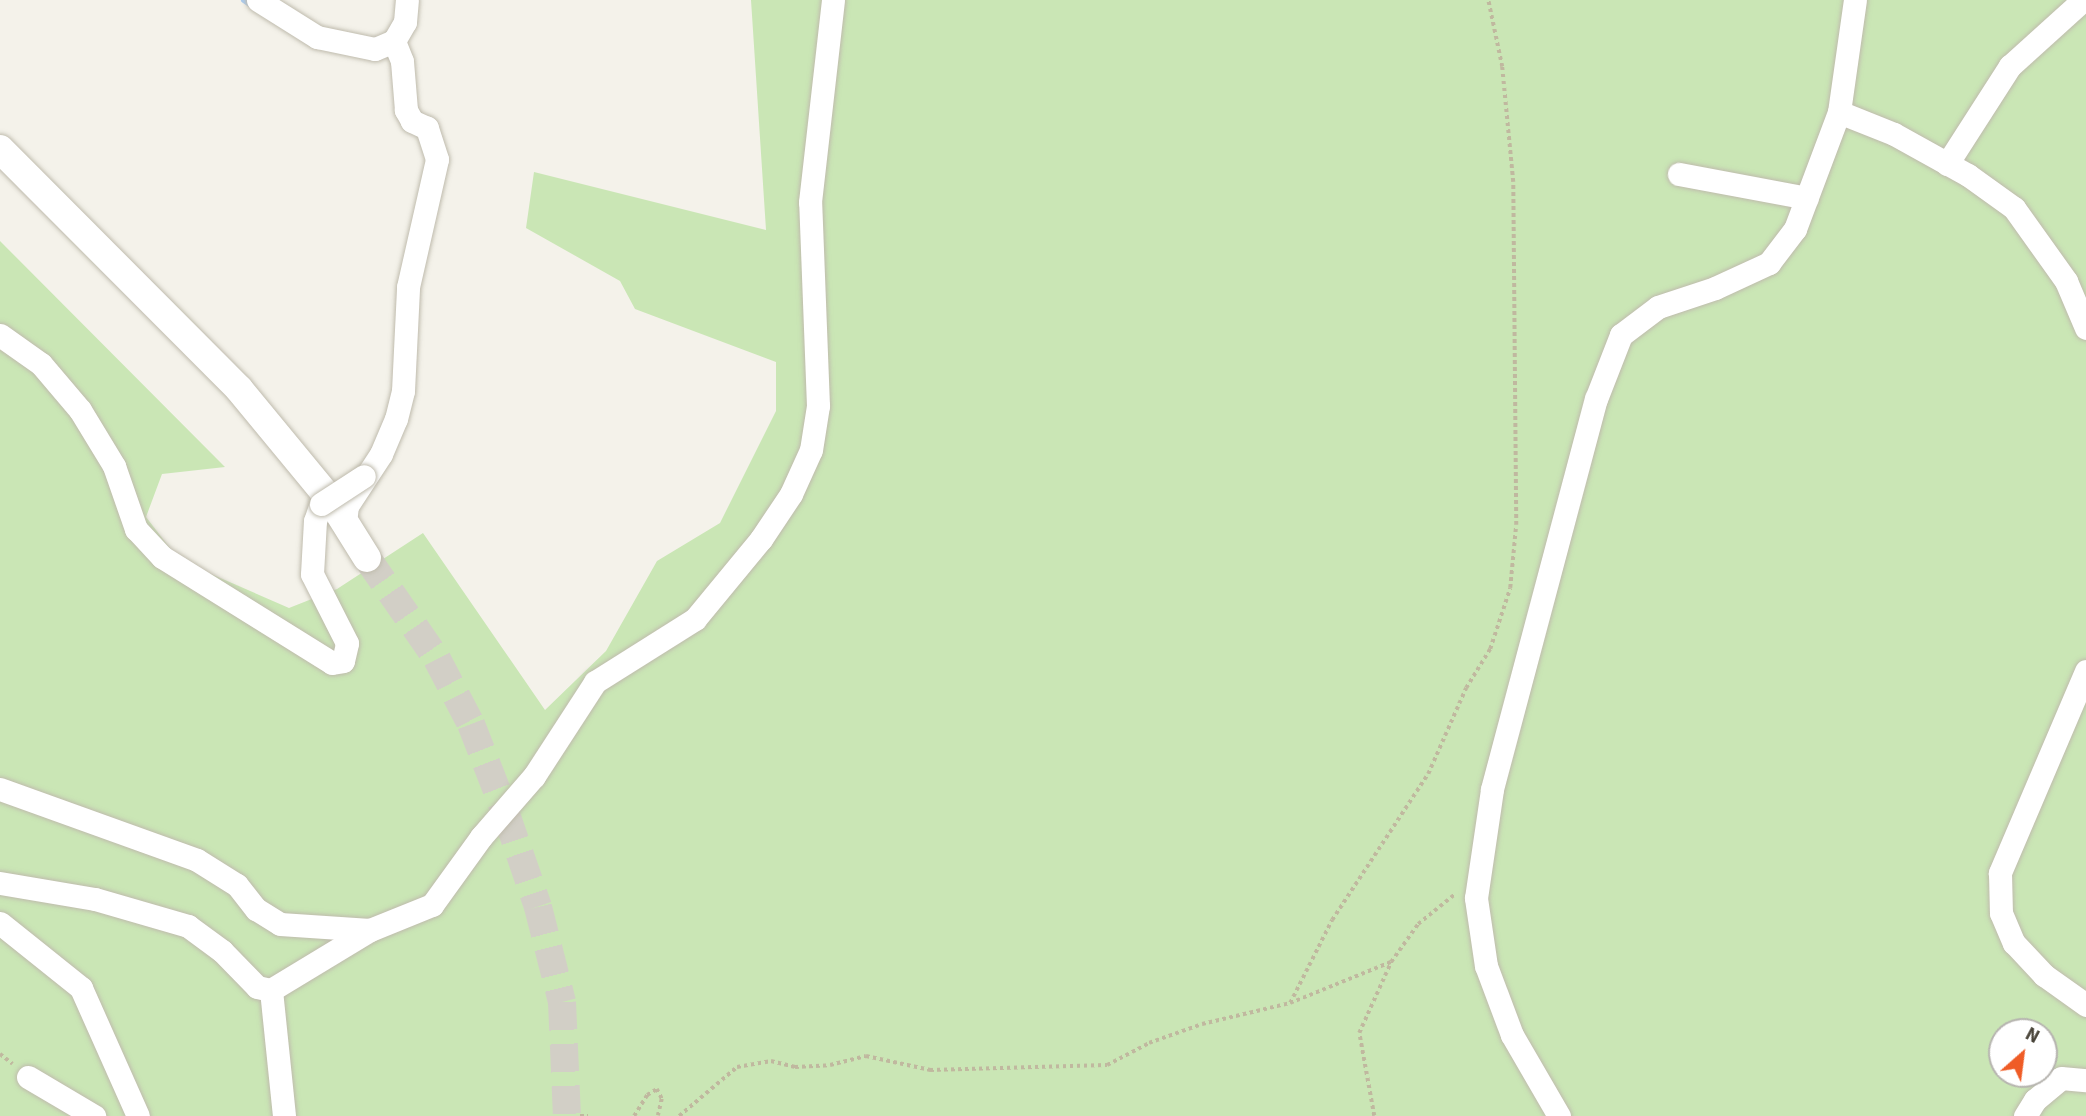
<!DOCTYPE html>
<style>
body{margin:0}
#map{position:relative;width:2086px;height:1116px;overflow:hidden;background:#f4f2ea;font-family:"Source Sans 3",sans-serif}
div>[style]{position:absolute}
.green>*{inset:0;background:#cae6b5}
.stream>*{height:6px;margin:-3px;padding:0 3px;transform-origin:3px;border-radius:3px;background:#aacaed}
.tertiary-tunnel>*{height:28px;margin-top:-14px;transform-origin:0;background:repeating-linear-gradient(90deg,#d2cfc6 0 28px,transparent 0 42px)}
.path>*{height:3.5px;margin-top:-1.75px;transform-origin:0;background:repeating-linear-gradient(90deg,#c0b89f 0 3.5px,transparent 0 7px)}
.roads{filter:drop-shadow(0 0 2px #bfbbad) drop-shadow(0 0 2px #bfbbad)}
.minor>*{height:23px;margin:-11.5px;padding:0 11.5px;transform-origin:11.5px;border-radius:11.5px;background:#fff}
.tertiary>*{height:28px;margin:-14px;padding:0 14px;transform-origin:14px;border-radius:14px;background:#fff}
.bridges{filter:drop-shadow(0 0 2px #bfbbad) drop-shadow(0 0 2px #bfbbad)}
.minor-bridge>*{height:23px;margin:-11.5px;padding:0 11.5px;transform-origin:11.5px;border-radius:11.5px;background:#fff}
span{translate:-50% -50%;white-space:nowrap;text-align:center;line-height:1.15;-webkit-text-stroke:5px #fff;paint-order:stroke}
.north{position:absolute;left:1988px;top:1018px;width:70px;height:70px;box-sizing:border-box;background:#fff;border:2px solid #b6b4af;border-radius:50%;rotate:28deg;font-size:19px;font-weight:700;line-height:28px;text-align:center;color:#484338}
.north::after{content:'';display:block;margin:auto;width:24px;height:32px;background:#ef5c26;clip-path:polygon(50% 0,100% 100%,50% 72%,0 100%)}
</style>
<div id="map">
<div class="green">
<i style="clip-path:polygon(evenodd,751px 0,2086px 0,2086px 1116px,0 1116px,0 241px,225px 467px,162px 474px,146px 517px,179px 560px,289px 608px,337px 589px,423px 533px,545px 710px,606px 651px,657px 561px,720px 523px,776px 411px,776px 362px,635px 309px,620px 281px,526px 228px,534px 172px,766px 230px,751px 0,2002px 1032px,2044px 1032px,2044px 1074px,2002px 1074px,2002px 1032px)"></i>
</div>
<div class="stream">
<i style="left:244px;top:0;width:12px;rotate:35deg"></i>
</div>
<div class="tertiary-tunnel">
<i style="left:367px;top:558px;width:123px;rotate:55.3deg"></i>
<i style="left:437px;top:659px;width:73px;rotate:62.4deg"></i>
<i style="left:471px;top:724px;width:97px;rotate:68.7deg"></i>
<i style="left:506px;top:814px;width:98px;rotate:71deg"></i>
<i style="left:538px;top:907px;width:98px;rotate:75.8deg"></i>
<i style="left:562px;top:1002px;width:114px;rotate:87.5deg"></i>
</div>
<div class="path">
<i style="left:1290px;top:1003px;width:93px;rotate:-63.2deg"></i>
<i style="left:1332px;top:920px;width:175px;rotate:-56.7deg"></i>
<i style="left:1428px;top:774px;width:94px;rotate:-66.2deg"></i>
<i style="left:1466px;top:688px;width:46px;rotate:-58.4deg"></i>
<i style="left:1490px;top:649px;width:64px;rotate:-71.8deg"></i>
<i style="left:1510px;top:588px;width:63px;rotate:-84.6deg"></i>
<i style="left:1516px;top:525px;width:343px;rotate:-90.5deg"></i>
<i style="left:1513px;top:182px;width:116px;rotate:-95.5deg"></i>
<i style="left:1502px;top:67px;width:68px;rotate:-101.8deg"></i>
<i style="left:0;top:1054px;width:16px;rotate:38deg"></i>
<i style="left:580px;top:1116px;width:8px"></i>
<i style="left:634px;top:1116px;width:25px;rotate:-58deg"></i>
<i style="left:647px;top:1095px;width:12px;rotate:-31deg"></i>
<i style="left:657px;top:1089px;width:11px;rotate:63deg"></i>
<i style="left:662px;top:1099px;width:17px;rotate:103deg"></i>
<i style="left:679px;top:1116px;width:76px;rotate:-40.2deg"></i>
<i style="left:737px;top:1067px;width:35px;rotate:-10deg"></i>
<i style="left:771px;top:1061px;width:25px;rotate:14deg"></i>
<i style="left:795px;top:1067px;width:35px;rotate:-3deg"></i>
<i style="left:830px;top:1065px;width:37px;rotate:-14deg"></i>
<i style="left:866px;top:1056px;width:66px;rotate:12.3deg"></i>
<i style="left:930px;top:1070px;width:177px;rotate:-1.6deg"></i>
<i style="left:1107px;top:1065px;width:47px;rotate:-27.6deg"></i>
<i style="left:1149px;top:1043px;width:56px;rotate:-19.7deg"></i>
<i style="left:1202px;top:1024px;width:90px;rotate:-13.4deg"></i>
<i style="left:1290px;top:1003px;width:109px;rotate:-22.1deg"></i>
<i style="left:1391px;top:962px;width:47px;rotate:-54.6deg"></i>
<i style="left:1418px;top:924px;width:48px;rotate:-39deg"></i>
<i style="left:1374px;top:1116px;width:84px;rotate:-100.2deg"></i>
<i style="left:1359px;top:1033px;width:78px;rotate:-65.7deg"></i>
</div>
<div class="roads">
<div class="minor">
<i style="left:258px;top:0;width:70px;rotate:32.1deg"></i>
<i style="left:317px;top:37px;width:59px;rotate:11.7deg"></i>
<i style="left:375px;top:49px;width:21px;rotate:-23deg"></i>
<i style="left:394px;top:41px;width:22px;rotate:-60deg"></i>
<i style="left:405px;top:22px;width:22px;rotate:-85deg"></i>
<i style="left:1839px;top:112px;width:59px;rotate:21.8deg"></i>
<i style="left:1894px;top:134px;width:85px;rotate:29deg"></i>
<i style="left:1968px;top:175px;width:57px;rotate:35.7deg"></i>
<i style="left:2014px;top:208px;width:90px;rotate:54.5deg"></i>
<i style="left:2066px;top:281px;width:51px;rotate:66.9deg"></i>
<i style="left:1947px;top:164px;width:117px;rotate:-57.3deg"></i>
<i style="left:2010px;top:66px;width:98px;rotate:-42.1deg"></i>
<i style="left:1679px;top:174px;width:130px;rotate:10.6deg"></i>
<i style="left:0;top:335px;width:50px;rotate:35.3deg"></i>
<i style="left:41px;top:364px;width:60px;rotate:49.7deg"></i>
<i style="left:80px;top:410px;width:66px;rotate:58.7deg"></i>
<i style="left:114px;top:466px;width:67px;rotate:70.8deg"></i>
<i style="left:136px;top:529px;width:38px;rotate:47deg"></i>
<i style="left:162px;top:557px;width:200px;rotate:31.9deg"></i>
<i style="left:332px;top:663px;width:11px;rotate:-10deg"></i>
<i style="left:343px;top:661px;width:18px;rotate:-77deg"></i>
<i style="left:347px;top:643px;width:77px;rotate:-116.9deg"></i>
<i style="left:312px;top:574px;width:53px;rotate:-86.8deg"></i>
<i style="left:315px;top:521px;width:18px;rotate:-71deg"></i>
<i style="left:345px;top:522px;width:16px;rotate:-83deg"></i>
<i style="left:347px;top:506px;width:62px;rotate:-56.8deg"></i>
<i style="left:381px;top:454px;width:38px;rotate:-67deg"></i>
<i style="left:396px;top:419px;width:29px;rotate:-76deg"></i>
<i style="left:403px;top:391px;width:104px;rotate:-87.2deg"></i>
<i style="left:408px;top:287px;width:131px;rotate:-77.2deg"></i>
<i style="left:437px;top:159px;width:33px;rotate:-108deg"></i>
<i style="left:427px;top:128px;width:17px;rotate:-155deg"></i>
<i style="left:412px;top:121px;width:13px;rotate:-119deg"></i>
<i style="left:406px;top:110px;width:49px;rotate:-94.7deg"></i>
<i style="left:402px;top:61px;width:22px;rotate:-112deg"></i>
<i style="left:2086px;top:671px;width:220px;rotate:113.1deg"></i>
<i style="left:2000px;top:873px;width:40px;rotate:88.6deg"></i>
<i style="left:2001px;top:913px;width:33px;rotate:67deg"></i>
<i style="left:2014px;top:943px;width:44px;rotate:46.8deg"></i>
<i style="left:2044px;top:975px;width:52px;rotate:35.5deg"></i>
<i style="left:0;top:789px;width:209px;rotate:19.8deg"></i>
<i style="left:197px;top:860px;width:47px;rotate:32deg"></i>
<i style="left:237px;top:885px;width:31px;rotate:52deg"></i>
<i style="left:256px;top:909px;width:28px;rotate:32deg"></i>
<i style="left:280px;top:924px;width:90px;rotate:3.8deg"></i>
<i style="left:370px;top:930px;width:67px;rotate:-22deg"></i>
<i style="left:432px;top:905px;width:84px;rotate:-54.2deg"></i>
<i style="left:481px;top:837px;width:81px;rotate:-49deg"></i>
<i style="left:534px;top:776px;width:112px;rotate:-57deg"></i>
<i style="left:595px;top:682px;width:118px;rotate:-32.2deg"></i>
<i style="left:695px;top:619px;width:104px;rotate:-50.5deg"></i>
<i style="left:761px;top:539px;width:54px;rotate:-56.3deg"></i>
<i style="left:791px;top:494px;width:48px;rotate:-65.6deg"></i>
<i style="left:811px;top:450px;width:45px;rotate:-81deg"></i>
<i style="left:818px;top:406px;width:204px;rotate:-92.2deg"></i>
<i style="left:810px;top:202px;width:203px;rotate:-83.5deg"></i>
<i style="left:0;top:883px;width:96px;rotate:9.6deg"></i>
<i style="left:95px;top:899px;width:97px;rotate:16.2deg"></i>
<i style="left:188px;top:926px;width:42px;rotate:36.3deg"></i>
<i style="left:222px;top:951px;width:50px;rotate:45.8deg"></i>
<i style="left:257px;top:987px;width:14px;rotate:12deg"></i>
<i style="left:271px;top:990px;width:127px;rotate:84.1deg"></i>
<i style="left:0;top:923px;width:104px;rotate:38.7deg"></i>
<i style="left:81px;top:988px;width:140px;rotate:66deg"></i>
<i style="left:271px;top:990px;width:116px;rotate:-31.2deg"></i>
<i style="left:28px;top:1077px;width:77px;rotate:30.6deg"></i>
<i style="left:1559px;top:1116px;width:94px;rotate:-120.1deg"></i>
<i style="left:1512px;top:1035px;width:74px;rotate:-110.6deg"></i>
<i style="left:1486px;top:966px;width:69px;rotate:-98.4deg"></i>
<i style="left:1476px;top:898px;width:110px;rotate:-81.6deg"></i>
<i style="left:1492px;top:789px;width:404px;rotate:-75.1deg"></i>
<i style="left:1596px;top:399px;width:69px;rotate:-68.7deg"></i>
<i style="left:1621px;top:335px;width:46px;rotate:-37.1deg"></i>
<i style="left:1658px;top:307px;width:60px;rotate:-18.4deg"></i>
<i style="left:1715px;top:288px;width:60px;rotate:-24.8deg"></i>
<i style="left:1769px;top:263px;width:43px;rotate:-52.6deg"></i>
<i style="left:1795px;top:229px;width:125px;rotate:-69.4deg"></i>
<i style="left:1839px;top:112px;width:113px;rotate:-81.9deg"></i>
<i style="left:2025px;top:1116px;width:19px;rotate:-58deg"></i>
<i style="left:2035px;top:1100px;width:34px;rotate:-40deg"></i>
<i style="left:2061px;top:1078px;width:25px;rotate:5deg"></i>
</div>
<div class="tertiary">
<i style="left:0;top:149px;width:339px;rotate:45.1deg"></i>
<i style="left:239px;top:389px;width:146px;rotate:50.5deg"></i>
<i style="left:332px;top:502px;width:66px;rotate:58deg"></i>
</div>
</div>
<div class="bridges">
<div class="minor-bridge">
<i style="left:321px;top:504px;width:51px;rotate:-33.1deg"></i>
</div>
</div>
<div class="north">N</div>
</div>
